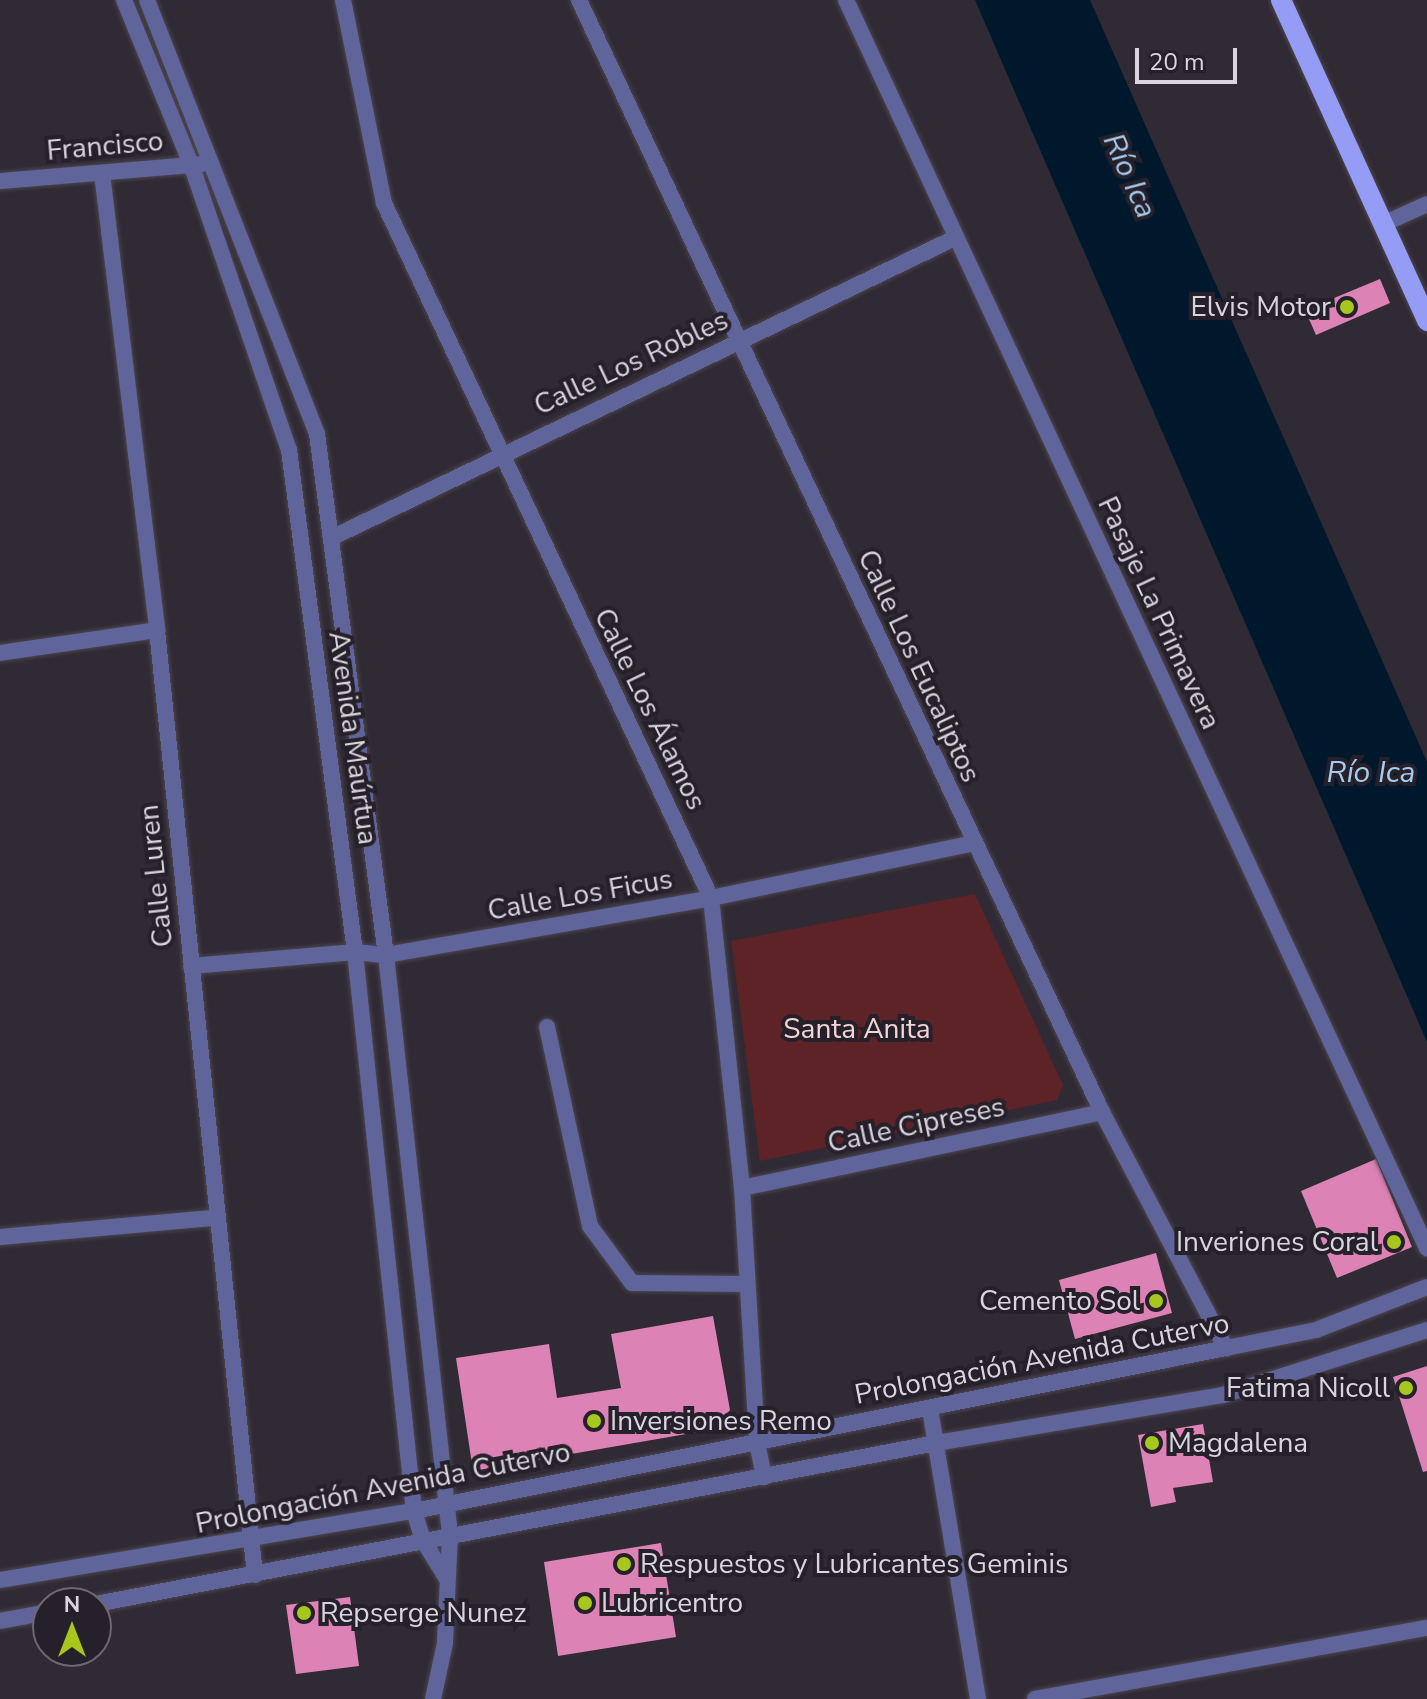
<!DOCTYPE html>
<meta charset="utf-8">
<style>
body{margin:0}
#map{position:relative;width:1427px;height:1699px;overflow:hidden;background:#302a34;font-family:"Nunito Sans",sans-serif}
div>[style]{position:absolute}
.green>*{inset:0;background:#5d2326}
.water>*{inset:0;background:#00182c}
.building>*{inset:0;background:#dd82b5}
.roads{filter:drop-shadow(0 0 2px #4b454f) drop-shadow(0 0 2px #4b454f)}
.service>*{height:16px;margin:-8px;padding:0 8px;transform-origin:8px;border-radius:8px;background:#5f649a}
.minor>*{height:16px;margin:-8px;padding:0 8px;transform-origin:8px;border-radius:8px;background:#5f649a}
.tertiary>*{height:16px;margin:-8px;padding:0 8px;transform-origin:8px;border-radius:8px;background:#5f649a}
.primary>*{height:20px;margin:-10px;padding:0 10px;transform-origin:10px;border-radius:10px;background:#959cf5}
.dots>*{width:22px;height:22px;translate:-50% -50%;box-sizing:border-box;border:4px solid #26202a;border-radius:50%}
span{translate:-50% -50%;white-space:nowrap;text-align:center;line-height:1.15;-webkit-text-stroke:8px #26202a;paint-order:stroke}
.street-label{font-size:28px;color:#d9d5dc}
.poi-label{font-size:28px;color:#d9d5dc}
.right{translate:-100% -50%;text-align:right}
.left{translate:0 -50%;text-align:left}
.park-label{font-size:28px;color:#f1d5d4}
.water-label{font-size:30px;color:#a5cbee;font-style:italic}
.north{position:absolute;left:32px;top:1587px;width:80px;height:80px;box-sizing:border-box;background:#26202a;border:2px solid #6e6871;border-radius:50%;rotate:0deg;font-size:22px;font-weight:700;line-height:32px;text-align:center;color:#d9d5dc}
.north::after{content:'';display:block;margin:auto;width:28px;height:36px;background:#a8c71c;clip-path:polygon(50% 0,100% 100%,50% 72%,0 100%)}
.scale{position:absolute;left:1135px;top:48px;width:102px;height:36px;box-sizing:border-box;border:4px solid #d9d5dc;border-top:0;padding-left:10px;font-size:24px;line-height:28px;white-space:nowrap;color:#d9d5dc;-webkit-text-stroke:6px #26202a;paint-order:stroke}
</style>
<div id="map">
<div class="green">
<i style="clip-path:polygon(975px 894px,1063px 1085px,1057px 1100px,760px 1161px,731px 941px)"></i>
</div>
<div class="water">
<i style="clip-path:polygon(975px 0,1090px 0,1427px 762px,1427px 1042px)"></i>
</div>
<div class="building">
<i style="clip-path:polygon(1380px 279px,1390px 303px,1316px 335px,1305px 310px)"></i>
<i style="clip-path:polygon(1376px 1159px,1412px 1247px,1337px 1278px,1301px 1191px)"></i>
<i style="clip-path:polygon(1156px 1253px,1172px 1313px,1075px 1339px,1059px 1280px)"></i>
<i style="clip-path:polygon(713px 1316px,730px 1410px,715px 1429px,473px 1471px,456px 1358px,549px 1344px,557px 1398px,621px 1388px,611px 1334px)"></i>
<i style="clip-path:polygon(1427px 1366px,1427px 1471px,1423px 1472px,1393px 1377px)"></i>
<i style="clip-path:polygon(1203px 1424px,1213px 1482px,1173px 1488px,1176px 1502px,1151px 1507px,1138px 1435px)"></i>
<i style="clip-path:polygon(661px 1543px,676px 1637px,558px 1656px,544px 1562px)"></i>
<i style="clip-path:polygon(350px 1597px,359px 1666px,296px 1674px,286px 1605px)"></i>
</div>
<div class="roads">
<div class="service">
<i style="left:547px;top:1027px;width:204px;rotate:77.8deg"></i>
<i style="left:590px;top:1226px;width:71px;rotate:53.6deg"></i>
<i style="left:632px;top:1283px;width:115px;rotate:0.5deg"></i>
</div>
<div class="minor">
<i style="left:124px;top:0;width:177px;rotate:67.8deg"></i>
<i style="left:191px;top:164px;width:302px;rotate:71.1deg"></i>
<i style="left:289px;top:450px;width:506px;rotate:82.51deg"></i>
<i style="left:355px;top:952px;width:562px;rotate:83.97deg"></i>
<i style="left:414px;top:1511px;width:30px;rotate:73deg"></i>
<i style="left:423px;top:1540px;width:46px;rotate:58.4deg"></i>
<i style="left:147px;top:0;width:466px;rotate:68.6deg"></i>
<i style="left:317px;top:434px;width:526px;rotate:82.46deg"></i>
<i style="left:386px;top:955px;width:584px;rotate:83.7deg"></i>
<i style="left:450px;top:1535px;width:108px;rotate:92.7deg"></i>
<i style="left:445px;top:1643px;width:57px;rotate:102.1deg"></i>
<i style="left:343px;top:0;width:207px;rotate:78.6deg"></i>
<i style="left:384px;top:203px;width:768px;rotate:64.8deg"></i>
<i style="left:711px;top:898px;width:292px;rotate:83.9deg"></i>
<i style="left:742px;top:1188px;width:255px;rotate:86.6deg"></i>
<i style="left:757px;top:1443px;width:35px;rotate:78deg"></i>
<i style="left:579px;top:0;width:1229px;rotate:64.81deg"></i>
<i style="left:1102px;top:1112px;width:267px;rotate:62.3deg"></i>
<i style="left:846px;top:0;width:1377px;rotate:65.04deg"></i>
<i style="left:102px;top:173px;width:460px;rotate:83.1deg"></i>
<i style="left:157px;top:630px;width:950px;rotate:84.08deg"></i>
<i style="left:0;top:181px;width:202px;rotate:-4.8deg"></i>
<i style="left:1383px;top:224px;width:48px;rotate:-24.4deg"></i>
<i style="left:331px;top:538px;width:692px;rotate:-25.68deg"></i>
<i style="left:0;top:653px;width:159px;rotate:-8.3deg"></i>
<i style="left:191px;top:966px;width:165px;rotate:-4.9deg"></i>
<i style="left:355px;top:952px;width:31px;rotate:6deg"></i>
<i style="left:386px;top:955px;width:330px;rotate:-9.9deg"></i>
<i style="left:711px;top:898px;width:269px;rotate:-11.8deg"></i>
<i style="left:742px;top:1188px;width:368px;rotate:-11.9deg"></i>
<i style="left:0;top:1237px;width:216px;rotate:-5.1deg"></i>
<i style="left:930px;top:1409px;width:294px;rotate:80.6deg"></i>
<i style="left:1035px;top:1699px;width:398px;rotate:-10.3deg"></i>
</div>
<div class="tertiary">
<i style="left:0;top:1580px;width:420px;rotate:-9.5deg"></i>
<i style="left:414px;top:1511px;width:828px;rotate:-11.35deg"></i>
<i style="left:1226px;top:1348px;width:92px;rotate:-11.3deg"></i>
<i style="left:1316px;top:1330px;width:119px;rotate:-21.2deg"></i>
<i style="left:96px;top:1604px;width:855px;rotate:-10.85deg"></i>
<i style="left:936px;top:1443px;width:291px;rotate:-9.5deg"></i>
<i style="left:1223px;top:1395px;width:214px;rotate:-17.7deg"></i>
<i style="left:0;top:1621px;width:49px;rotate:-10.6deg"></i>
</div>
<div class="primary">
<i style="left:1281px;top:0;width:353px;rotate:65.5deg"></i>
</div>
</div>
<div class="dots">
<i style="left:1347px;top:307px;background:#a8c71c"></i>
<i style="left:1394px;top:1242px;background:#a8c71c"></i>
<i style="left:1156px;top:1301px;background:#a8c71c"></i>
<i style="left:1406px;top:1388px;background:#a8c71c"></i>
<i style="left:594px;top:1421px;background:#a8c71c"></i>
<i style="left:1152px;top:1443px;background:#a8c71c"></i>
<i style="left:624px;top:1564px;background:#a8c71c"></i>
<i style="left:585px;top:1603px;background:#a8c71c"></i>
<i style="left:304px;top:1613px;background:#a8c71c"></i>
</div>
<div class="street-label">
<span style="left:105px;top:146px;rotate:-5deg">Francisco</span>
<span style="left:631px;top:363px;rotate:-25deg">Calle Los Robles</span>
<span style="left:1159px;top:613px;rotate:65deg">Pasaje La Primavera</span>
<span style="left:919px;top:666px;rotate:65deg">Calle Los Eucaliptos</span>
<span style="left:650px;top:709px;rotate:64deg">Calle Los Álamos</span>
<span style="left:353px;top:738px;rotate:82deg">Avenida Maúrtua</span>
<span style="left:156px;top:876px;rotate:-96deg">Calle Luren</span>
<span style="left:580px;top:895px;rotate:-10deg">Calle Los Ficus</span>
<span style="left:916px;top:1125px;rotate:-12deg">Calle Cipreses</span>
<span style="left:1042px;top:1359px;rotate:-11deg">Prolongación Avenida Cutervo</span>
<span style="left:383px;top:1488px;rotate:-11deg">Prolongación Avenida Cutervo</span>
</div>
<div class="poi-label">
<span class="right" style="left:1331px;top:307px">Elvis Motor</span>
<span class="right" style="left:1378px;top:1242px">Inveriones Coral</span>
<span class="right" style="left:1140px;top:1301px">Cemento Sol</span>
<span class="right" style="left:1390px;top:1388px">Fatima Nicoll</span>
<span class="left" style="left:610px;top:1421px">Inversiones Remo</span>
<span class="left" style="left:1168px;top:1443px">Magdalena</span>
<span class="left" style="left:640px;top:1564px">Respuestos y Lubricantes Geminis</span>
<span class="left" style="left:601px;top:1603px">Lubricentro</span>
<span class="left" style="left:320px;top:1613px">Repserge Nunez</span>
</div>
<div class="park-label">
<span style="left:857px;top:1029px">Santa Anita</span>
</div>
<div class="water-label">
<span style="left:1129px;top:176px;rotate:66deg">Río Ica</span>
<span style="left:1371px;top:773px">Río Ica</span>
</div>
<div class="north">N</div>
<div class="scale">20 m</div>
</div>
